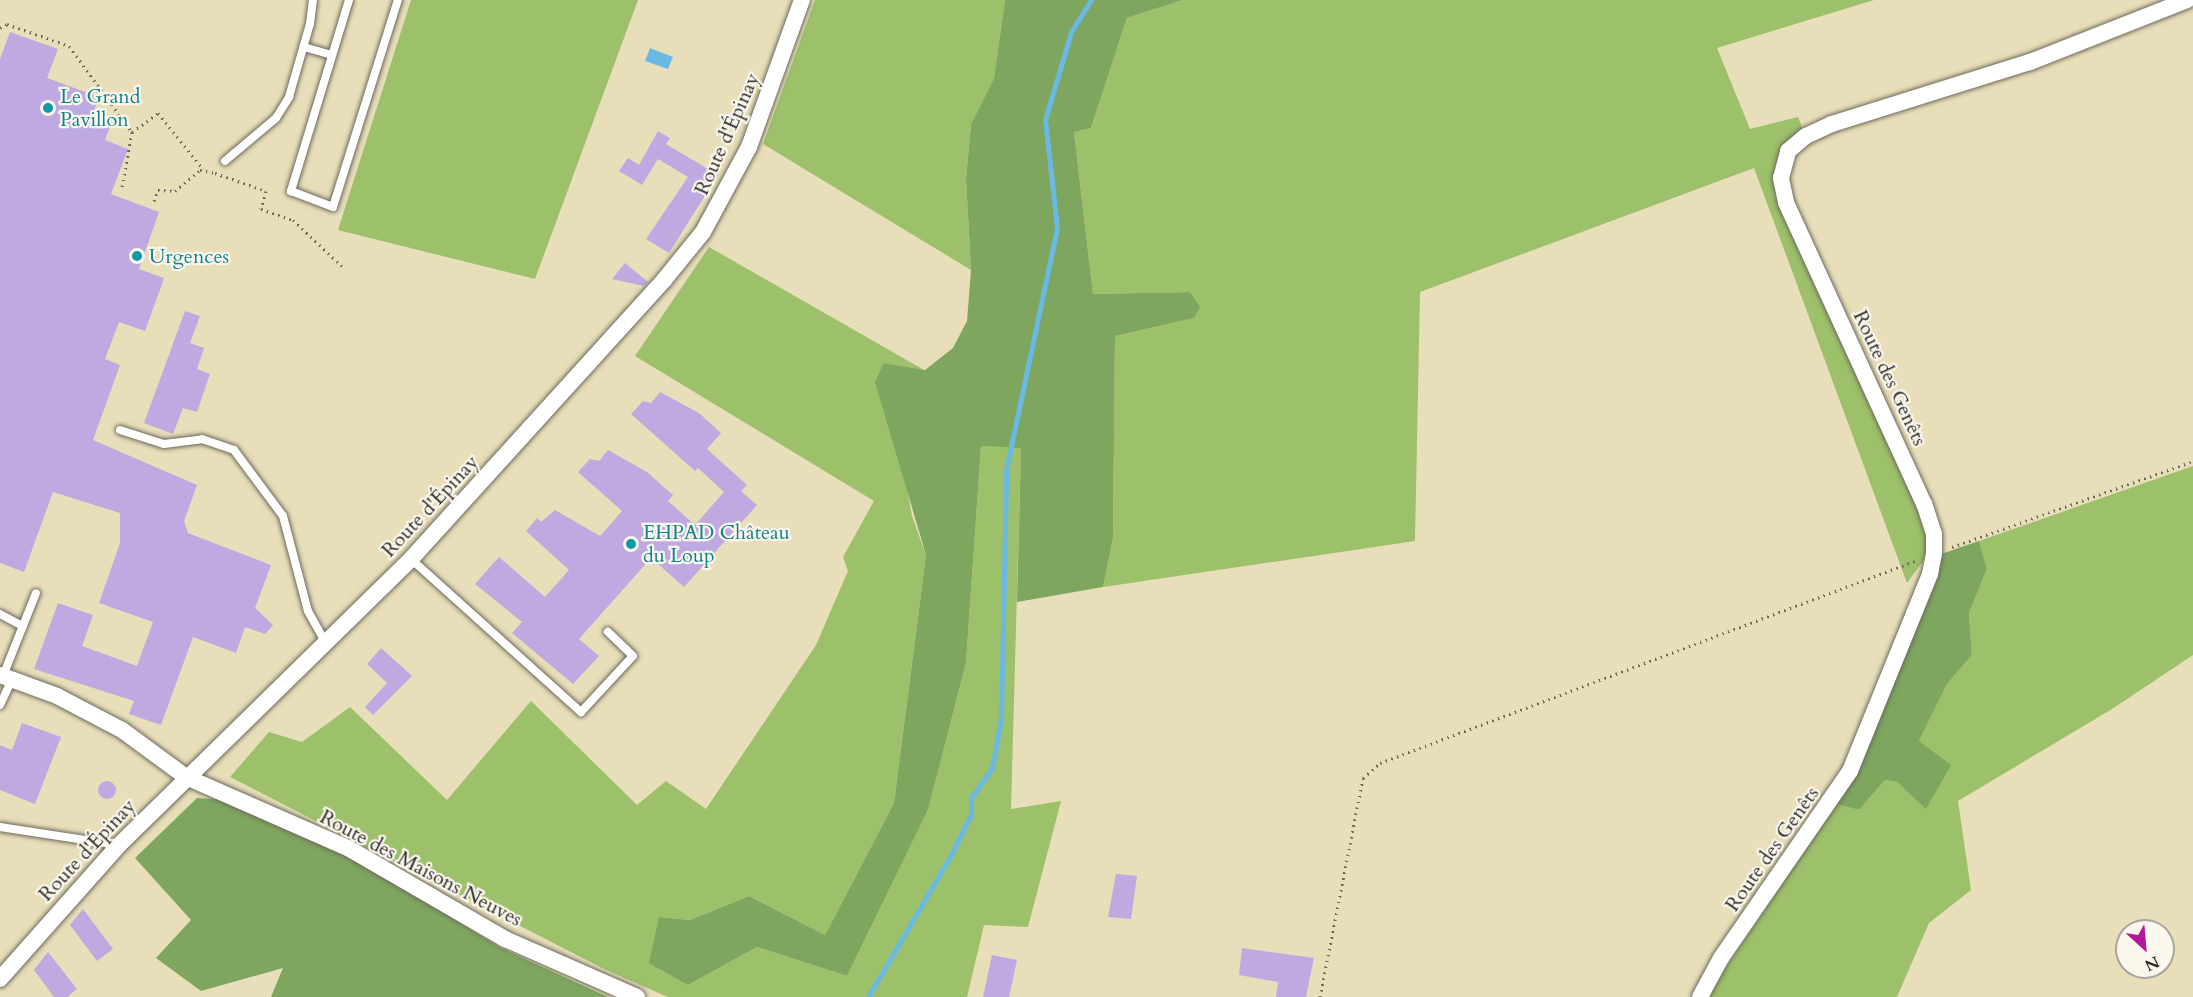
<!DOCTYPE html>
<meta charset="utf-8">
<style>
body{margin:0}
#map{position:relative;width:2193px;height:997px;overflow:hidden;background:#e8deb9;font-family:Cardo,serif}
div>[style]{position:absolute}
.green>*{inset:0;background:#9dc06a}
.forest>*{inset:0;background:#7ea65e}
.water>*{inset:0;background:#69b9e4}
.stream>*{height:5px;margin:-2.5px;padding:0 2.5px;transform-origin:2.5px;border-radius:2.5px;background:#69b9e4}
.building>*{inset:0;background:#beaae1}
.round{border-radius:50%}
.path>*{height:3px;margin-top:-1.5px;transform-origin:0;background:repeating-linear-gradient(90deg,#6d6a5d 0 1.5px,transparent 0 6px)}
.roads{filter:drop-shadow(0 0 2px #6d6a5d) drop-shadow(0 0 2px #6d6a5d)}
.lane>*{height:8px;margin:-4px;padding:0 4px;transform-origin:4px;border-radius:4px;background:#fff}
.street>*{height:16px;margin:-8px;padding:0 8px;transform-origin:8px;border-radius:8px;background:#fff}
.dots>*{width:16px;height:16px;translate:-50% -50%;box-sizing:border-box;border:3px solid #fbf7ec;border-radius:50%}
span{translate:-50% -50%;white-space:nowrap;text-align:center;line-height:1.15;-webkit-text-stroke:4.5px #fbf7ec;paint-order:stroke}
.culture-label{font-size:20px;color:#0d838f}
.left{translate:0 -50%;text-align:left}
.street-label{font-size:20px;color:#2b2b2b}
.north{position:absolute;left:2115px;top:919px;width:60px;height:60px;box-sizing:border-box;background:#fbf7ec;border:2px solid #a8a59f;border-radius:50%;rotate:154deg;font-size:16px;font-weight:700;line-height:24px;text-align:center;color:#2b2b2b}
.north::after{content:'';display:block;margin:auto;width:21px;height:27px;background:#b5179e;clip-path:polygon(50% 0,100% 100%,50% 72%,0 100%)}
</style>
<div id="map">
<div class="green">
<i style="clip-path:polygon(411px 0,638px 0,535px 279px,338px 230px)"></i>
<i style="clip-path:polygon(815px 0,1005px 0,994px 78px,971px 124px,966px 179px,971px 270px,763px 144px)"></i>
<i style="clip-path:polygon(1183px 0,1874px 0,1717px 48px,1750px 129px,1798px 117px,1804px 132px,1784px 148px,1776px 163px,1776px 178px,1919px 506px,1928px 535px,1929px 553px,1907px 583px,1754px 168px,1420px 292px,1415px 541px,1103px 587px,1113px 538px,1115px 336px,1194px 318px,1190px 292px,1093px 294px,1074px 132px,1091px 128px,1127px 18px)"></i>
<i style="clip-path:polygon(709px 247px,924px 370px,884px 363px,912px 516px,926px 555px,894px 803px,825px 935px,749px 896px,690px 920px,659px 917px,688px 985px,757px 947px,847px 976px,928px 810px,966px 663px,981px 446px,1021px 447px,1011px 809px,1061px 801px,1028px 927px,984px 925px,967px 997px,668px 997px,604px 969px,230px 777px,269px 732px,302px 742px,350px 707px,447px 800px,531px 701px,637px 805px,666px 781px,706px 809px,816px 645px,848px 571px,843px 557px,874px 501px,635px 356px)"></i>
<i style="clip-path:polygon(2193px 466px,2193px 655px,2112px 709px,1958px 801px,1971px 890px,1929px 923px,1897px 997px,1706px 997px,1836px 804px,1859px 810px,1885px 780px,1897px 782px,1926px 808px,1919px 741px,1947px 684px,1972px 655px,1969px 613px,1987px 569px,1979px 541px)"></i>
</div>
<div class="forest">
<i style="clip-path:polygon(1005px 0,1183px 0,1127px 18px,1091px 128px,1074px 132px,1093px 294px,1190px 292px,1200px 307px,1194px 318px,1115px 336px,1113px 538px,1103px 587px,1017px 602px,1021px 448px,981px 446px,966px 663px,928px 810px,847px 976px,757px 947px,688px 985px,649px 963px,659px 917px,690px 920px,749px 896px,825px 935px,894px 803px,926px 555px,875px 382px,884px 363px,925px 370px,953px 348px,967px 321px,971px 270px,966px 179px,971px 124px,994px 78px)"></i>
<i style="clip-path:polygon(1979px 541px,1987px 569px,1969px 613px,1972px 655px,1947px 684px,1919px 741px,1951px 765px,1926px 809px,1897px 782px,1885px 780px,1859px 810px,1836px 804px,1941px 554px)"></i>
<i style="clip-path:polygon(197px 798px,227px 800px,346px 852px,499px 947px,608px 997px,271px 997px,283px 968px,201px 991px,156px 958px,191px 920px,135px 858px)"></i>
</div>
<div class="water">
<i style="clip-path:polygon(650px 48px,673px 57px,668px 69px,645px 61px)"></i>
</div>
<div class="stream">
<i style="left:868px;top:997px;width:167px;rotate:-59.7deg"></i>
<i style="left:952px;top:853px;width:43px;rotate:-64deg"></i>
<i style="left:971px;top:814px;width:16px;rotate:-90deg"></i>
<i style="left:971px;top:798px;width:37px;rotate:-55deg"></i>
<i style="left:992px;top:768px;width:50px;rotate:-79.6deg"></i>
<i style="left:1001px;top:719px;width:249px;rotate:-88.8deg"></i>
<i style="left:1006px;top:470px;width:247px;rotate:-78.1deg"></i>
<i style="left:1057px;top:228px;width:109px;rotate:-96.3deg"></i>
<i style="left:1045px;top:120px;width:92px;rotate:-73.5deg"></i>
<i style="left:1071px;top:32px;width:38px;rotate:-58deg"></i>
</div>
<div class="building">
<i style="clip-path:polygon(10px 32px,58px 49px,47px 78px,99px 97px,91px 119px,110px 126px,105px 140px,128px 149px,111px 194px,159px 212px,139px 269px,164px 278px,162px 284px,145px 331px,119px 322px,105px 359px,120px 365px,93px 440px,197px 485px,184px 521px,188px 533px,271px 565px,255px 608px,273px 625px,265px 634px,245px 627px,236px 653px,193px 637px,161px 725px,129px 714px,134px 701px,34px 669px,58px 603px,93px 615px,82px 646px,137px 666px,153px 622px,99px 603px,120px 543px,120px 513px,53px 492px,24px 572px,0 563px,0 59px)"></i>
<i style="clip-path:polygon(658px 131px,670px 138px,666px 144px,718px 175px,669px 253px,646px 239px,688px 177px,658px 159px,642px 185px,619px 171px,628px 158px,639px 165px)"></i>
<i style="clip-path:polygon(625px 263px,648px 282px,644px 286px,612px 279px)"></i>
<i style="clip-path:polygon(185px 311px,200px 316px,190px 343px,204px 348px,197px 369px,210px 374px,197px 412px,183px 408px,173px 434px,144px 423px)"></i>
<i style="clip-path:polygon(660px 392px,699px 413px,721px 433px,707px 449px,747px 485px,741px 491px,757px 505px,684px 587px,651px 558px,579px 639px,599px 656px,573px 684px,512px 633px,522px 622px,475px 584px,499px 557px,545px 597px,569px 570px,526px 531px,537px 518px,541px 522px,555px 510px,600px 536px,622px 511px,578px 472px,590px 459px,599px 461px,608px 450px,647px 472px,673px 495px,668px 501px,695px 525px,724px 492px,698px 468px,695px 471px,631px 414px,643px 401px,651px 403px)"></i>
<i style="clip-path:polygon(381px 648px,412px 676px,373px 715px,365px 707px,387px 683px,367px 664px)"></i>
<i style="clip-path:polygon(22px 723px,61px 737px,35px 804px,0 790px,0 745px,12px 750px)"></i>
<i class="round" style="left:98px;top:781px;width:18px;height:18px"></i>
<i style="clip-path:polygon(1116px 874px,1137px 876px,1131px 919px,1108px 917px)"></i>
<i style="clip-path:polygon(83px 909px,113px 949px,97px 961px,70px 925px)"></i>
<i style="clip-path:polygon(1242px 948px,1314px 958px,1306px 997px,1276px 997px,1278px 982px,1239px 975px)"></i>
<i style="clip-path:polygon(48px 952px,77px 989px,67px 997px,54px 997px,34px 970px)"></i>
<i style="clip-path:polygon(992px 955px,1017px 960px,1009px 997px,983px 997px)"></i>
</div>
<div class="path">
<i style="left:0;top:28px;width:8px;rotate:-30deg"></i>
<i style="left:7px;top:24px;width:66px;rotate:19.5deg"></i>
<i style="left:69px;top:46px;width:107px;rotate:53.8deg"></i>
<i style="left:132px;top:132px;width:57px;rotate:100.1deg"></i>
<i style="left:132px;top:132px;width:32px;rotate:-36deg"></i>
<i style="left:158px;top:113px;width:72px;rotate:51.2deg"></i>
<i style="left:154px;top:201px;width:12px;rotate:-70deg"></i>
<i style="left:158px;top:190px;width:17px;rotate:3deg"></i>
<i style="left:175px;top:191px;width:33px;rotate:-40deg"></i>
<i style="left:200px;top:170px;width:15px;rotate:11deg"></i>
<i style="left:215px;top:173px;width:54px;rotate:19.4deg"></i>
<i style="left:266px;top:191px;width:19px;rotate:106deg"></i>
<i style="left:261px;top:209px;width:34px;rotate:19deg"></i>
<i style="left:293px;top:220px;width:70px;rotate:43.3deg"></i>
<i style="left:1952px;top:547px;width:256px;rotate:-19.6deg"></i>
<i style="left:1320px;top:997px;width:223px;rotate:-78.9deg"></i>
<i style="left:1363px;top:778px;width:23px;rotate:-41deg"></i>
<i style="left:1380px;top:763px;width:572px;rotate:-20.69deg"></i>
</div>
<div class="roads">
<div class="lane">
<i style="left:349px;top:0;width:200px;rotate:106.9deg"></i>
<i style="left:291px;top:191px;width:45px;rotate:20.9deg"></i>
<i style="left:333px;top:207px;width:217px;rotate:-72.6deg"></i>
<i style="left:304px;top:47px;width:29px;rotate:16deg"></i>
<i style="left:225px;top:161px;width:67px;rotate:-40.1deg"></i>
<i style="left:276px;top:118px;width:25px;rotate:-58deg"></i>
<i style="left:289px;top:97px;width:76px;rotate:-74deg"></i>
<i style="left:310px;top:24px;width:24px;rotate:-83deg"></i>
<i style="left:120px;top:430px;width:46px;rotate:17.7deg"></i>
<i style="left:164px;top:444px;width:38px;rotate:-7deg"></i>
<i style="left:202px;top:439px;width:34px;rotate:19deg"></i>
<i style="left:234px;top:450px;width:82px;rotate:53.4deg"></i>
<i style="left:283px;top:516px;width:98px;rotate:75.3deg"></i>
<i style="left:308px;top:611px;width:37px;rotate:61deg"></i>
<i style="left:411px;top:559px;width:229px;rotate:42deg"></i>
<i style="left:581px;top:712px;width:76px;rotate:-47.1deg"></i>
<i style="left:633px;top:656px;width:35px;rotate:-136deg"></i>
<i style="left:0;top:614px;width:26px;rotate:28deg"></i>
<i style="left:3px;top:676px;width:89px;rotate:-68.3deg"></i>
<i style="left:0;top:705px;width:29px;rotate:-65deg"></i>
<i style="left:0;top:827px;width:119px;rotate:8.7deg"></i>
</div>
<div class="street">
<i style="left:0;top:675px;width:61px;rotate:20.2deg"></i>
<i style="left:57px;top:696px;width:73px;rotate:27.6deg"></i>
<i style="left:122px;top:730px;width:79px;rotate:36.3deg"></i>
<i style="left:186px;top:777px;width:177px;rotate:23.7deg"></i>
<i style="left:348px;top:848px;width:181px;rotate:30.1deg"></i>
<i style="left:505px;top:939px;width:144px;rotate:23.7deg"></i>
<i style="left:0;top:979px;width:179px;rotate:-48.4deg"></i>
<i style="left:119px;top:845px;width:409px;rotate:-44.4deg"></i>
<i style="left:411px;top:559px;width:377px;rotate:-47.8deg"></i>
<i style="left:664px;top:280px;width:62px;rotate:-50.9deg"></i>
<i style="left:703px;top:232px;width:97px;rotate:-61.6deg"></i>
<i style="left:749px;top:147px;width:156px;rotate:-70.2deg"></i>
<i style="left:1700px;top:997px;width:44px;rotate:-61.7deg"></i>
<i style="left:1721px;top:958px;width:227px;rotate:-55.4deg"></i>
<i style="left:1850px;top:771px;width:213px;rotate:-67.9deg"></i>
<i style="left:1930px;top:574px;width:20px;rotate:-79deg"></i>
<i style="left:1934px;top:554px;width:20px;rotate:-90deg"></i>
<i style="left:1934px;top:534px;width:32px;rotate:-108deg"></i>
<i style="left:1924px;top:504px;width:332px;rotate:-114.6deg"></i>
<i style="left:1786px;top:202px;width:25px;rotate:-102deg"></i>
<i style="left:1781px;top:178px;width:28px;rotate:-75deg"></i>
<i style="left:1788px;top:151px;width:23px;rotate:-40deg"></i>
<i style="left:1806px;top:136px;width:29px;rotate:-25deg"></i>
<i style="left:1832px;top:124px;width:207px;rotate:-17.4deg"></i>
<i style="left:2030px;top:62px;width:169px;rotate:-21.5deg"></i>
</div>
</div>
<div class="dots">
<i style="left:48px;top:108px;background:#0f9aa8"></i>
<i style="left:137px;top:256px;background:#0f9aa8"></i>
<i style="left:631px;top:544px;background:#0f9aa8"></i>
</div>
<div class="culture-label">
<span class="left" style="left:60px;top:108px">Le Grand<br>Pavillon</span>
<span class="left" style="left:149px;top:256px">Urgences</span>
<span class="left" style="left:643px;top:544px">EHPAD Château<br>du Loup</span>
</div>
<div class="street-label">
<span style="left:727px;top:134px;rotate:-66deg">Route d'Épinay</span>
<span style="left:1890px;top:378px;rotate:65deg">Route des Genêts</span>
<span style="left:430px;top:506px;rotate:-47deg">Route d'Épinay</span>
<span style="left:1772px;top:849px;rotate:-55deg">Route des Genêts</span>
<span style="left:87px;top:850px;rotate:-47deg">Route d'Épinay</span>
<span style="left:421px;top:868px;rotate:28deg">Route des Maisons Neuves</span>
</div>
<div class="north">N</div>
</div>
